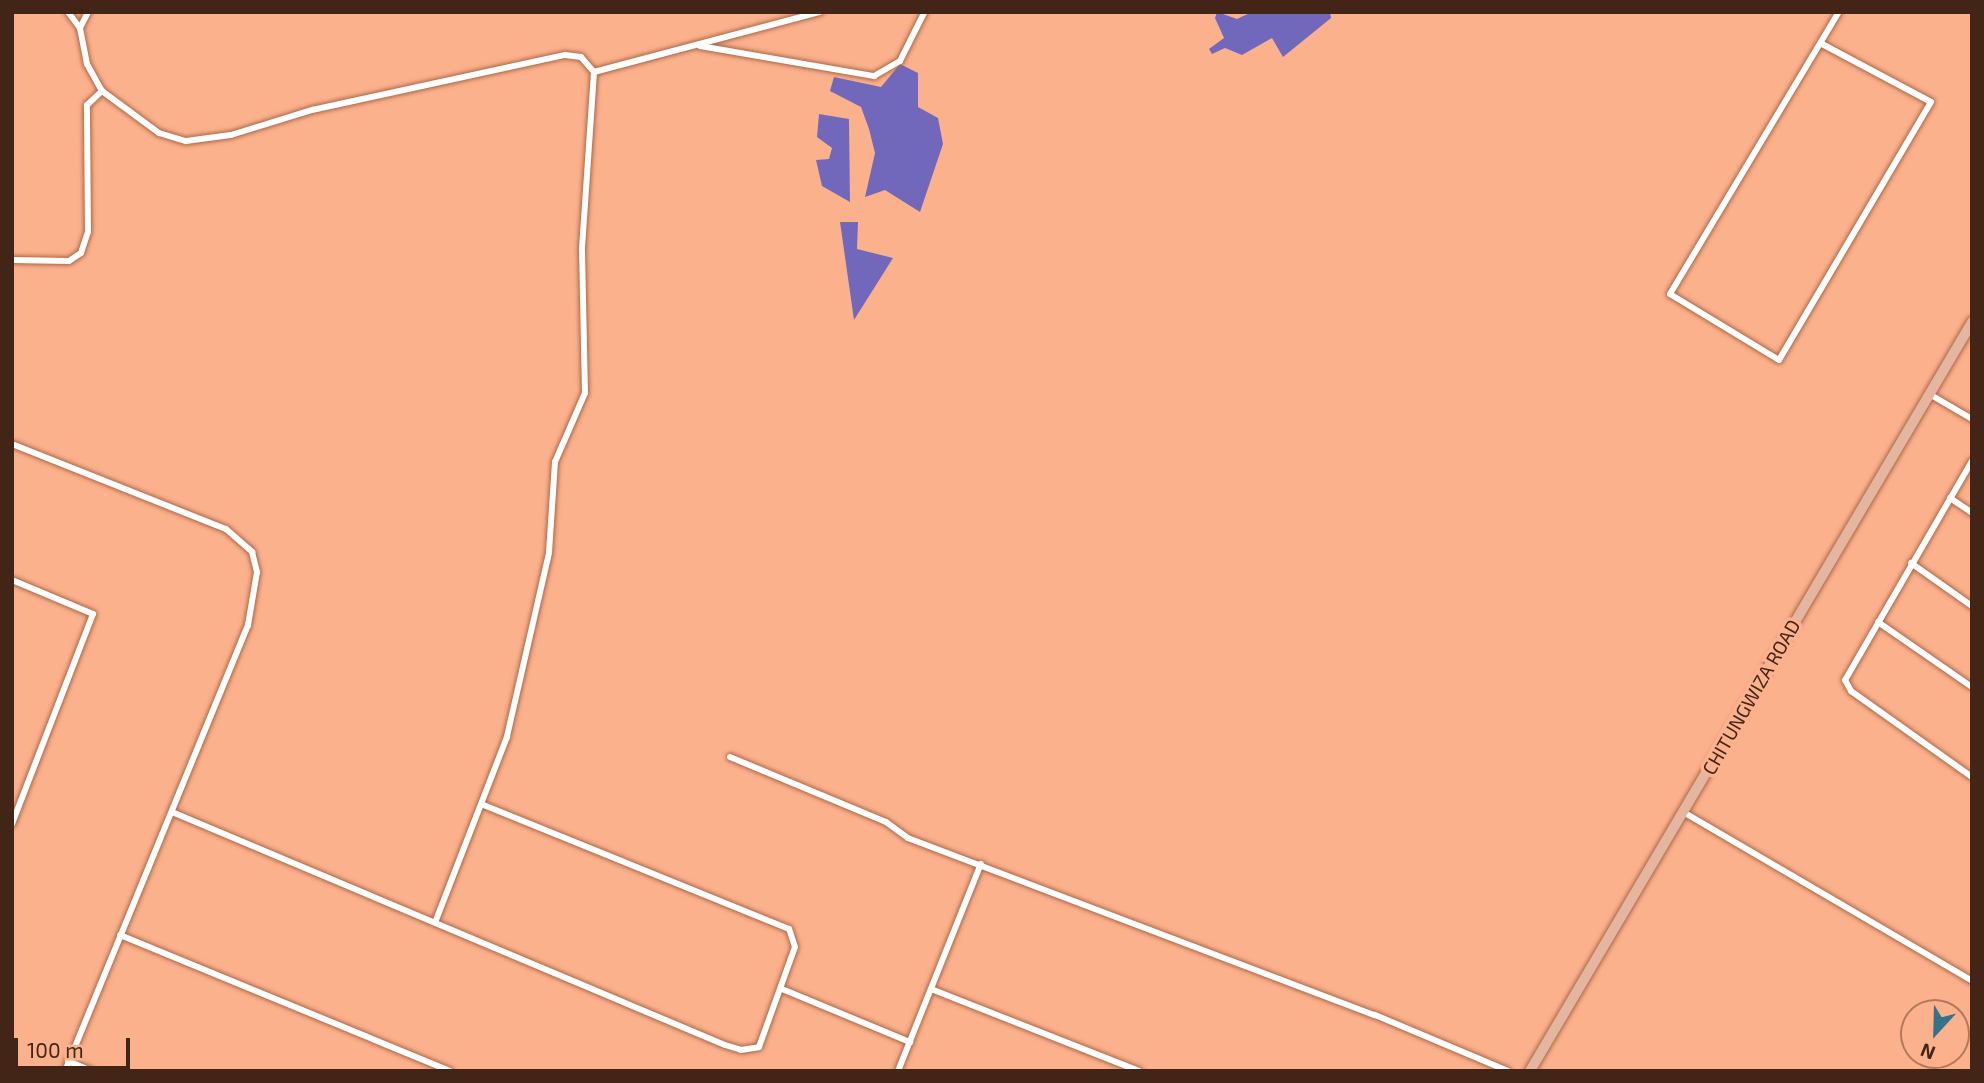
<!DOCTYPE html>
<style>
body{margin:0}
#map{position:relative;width:1984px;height:1083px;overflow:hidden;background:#fcb18d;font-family:"Exo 2",sans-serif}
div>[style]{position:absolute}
.water>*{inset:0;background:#7168bb}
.roads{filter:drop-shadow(0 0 2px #ad6846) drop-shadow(0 0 2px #ad6846)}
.street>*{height:6px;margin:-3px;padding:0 3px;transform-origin:3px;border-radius:3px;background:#fff}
.primary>*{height:10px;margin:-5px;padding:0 5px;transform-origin:5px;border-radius:5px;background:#e4b69f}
span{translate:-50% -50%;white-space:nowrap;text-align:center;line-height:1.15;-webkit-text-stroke:7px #fcb18d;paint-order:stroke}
.street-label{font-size:19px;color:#422516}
.frame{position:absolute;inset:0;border:14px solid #422516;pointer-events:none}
.north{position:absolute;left:1900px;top:999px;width:70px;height:70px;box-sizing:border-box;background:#fcb18d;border:2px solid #b2795d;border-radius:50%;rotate:202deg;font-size:19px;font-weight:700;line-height:28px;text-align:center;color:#422516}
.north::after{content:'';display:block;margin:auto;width:24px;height:32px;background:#357188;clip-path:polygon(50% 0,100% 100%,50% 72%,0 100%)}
.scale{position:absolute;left:14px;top:1038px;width:116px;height:32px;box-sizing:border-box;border:4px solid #422516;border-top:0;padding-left:9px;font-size:21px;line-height:24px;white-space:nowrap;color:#422516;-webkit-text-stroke:5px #fcb18d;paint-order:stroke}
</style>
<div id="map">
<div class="water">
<i style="clip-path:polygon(1217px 12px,1237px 19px,1252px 12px,1330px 12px,1331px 18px,1283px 57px,1272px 38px,1242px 55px,1225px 48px,1212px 54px,1209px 49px,1224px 38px,1215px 18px)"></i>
<i style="clip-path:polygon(900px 64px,918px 73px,918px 107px,938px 118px,943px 144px,920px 212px,885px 190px,865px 197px,875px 153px,869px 129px,861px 107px,830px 91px,834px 77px,881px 87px)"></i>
<i style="clip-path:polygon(819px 114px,849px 119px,850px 202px,822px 186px,816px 160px,829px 159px,832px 148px,817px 137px)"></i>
<i style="clip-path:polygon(840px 222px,858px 222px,857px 249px,893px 258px,854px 320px)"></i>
</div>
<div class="roads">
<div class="street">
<i style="left:68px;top:12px;width:20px;rotate:53deg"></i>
<i style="left:80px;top:28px;width:37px;rotate:79deg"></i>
<i style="left:87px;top:64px;width:31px;rotate:61deg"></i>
<i style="left:102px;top:91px;width:71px;rotate:36.4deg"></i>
<i style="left:159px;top:133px;width:28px;rotate:17deg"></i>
<i style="left:186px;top:141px;width:45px;rotate:-7.6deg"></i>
<i style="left:231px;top:135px;width:85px;rotate:-17.2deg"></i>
<i style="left:312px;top:110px;width:259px;rotate:-12.3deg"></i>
<i style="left:565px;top:55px;width:16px;rotate:7deg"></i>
<i style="left:581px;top:57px;width:20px;rotate:49deg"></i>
<i style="left:594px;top:72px;width:178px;rotate:93.9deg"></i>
<i style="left:582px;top:250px;width:143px;rotate:88.8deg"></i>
<i style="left:585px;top:393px;width:75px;rotate:113.5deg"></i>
<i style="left:555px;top:462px;width:91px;rotate:93.8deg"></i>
<i style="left:549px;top:553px;width:189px;rotate:102.9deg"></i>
<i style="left:507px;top:737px;width:199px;rotate:111.2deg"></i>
<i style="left:80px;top:28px;width:18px;rotate:-63deg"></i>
<i style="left:1822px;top:44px;width:123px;rotate:28deg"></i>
<i style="left:1931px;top:102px;width:299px;rotate:120.5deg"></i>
<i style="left:1779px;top:360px;width:127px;rotate:-148.8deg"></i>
<i style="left:1670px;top:294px;width:329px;rotate:-59.1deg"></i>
<i style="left:700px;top:46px;width:177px;rotate:9.8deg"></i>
<i style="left:874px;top:76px;width:30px;rotate:-30deg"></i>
<i style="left:900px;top:61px;width:54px;rotate:-63.4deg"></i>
<i style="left:594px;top:72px;width:234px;rotate:-14.9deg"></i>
<i style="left:12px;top:260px;width:57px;rotate:1deg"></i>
<i style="left:69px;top:261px;width:14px;rotate:-34deg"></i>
<i style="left:81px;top:253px;width:22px;rotate:-72deg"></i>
<i style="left:88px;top:232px;width:127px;rotate:-90.5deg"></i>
<i style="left:87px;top:105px;width:21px;rotate:-43deg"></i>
<i style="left:1931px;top:395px;width:48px;rotate:30.3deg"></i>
<i style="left:12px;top:444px;width:230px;rotate:21.7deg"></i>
<i style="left:226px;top:529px;width:35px;rotate:41deg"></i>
<i style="left:252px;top:552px;width:21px;rotate:76deg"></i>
<i style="left:257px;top:572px;width:54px;rotate:99.6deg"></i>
<i style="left:248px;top:625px;width:482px;rotate:112.3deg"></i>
<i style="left:1972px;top:461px;width:253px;rotate:120.1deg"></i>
<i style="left:1845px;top:680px;width:13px;rotate:61deg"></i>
<i style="left:1851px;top:691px;width:148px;rotate:35.4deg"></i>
<i style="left:1950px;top:498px;width:27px;rotate:34deg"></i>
<i style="left:1911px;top:563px;width:75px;rotate:35.2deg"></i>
<i style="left:12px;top:580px;width:88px;rotate:22.8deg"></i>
<i style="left:93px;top:614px;width:225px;rotate:111.1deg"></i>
<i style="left:1878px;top:622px;width:114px;rotate:34.7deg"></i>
<i style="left:730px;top:757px;width:169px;rotate:22.6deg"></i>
<i style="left:886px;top:822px;width:27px;rotate:36deg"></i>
<i style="left:908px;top:838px;width:499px;rotate:20.8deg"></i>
<i style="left:1375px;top:1015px;width:144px;rotate:22.8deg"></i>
<i style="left:172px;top:812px;width:600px;rotate:22.85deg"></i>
<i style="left:725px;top:1045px;width:17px;rotate:17deg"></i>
<i style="left:741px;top:1050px;width:18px;rotate:-9deg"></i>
<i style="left:759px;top:1047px;width:106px;rotate:-70.2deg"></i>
<i style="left:795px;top:947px;width:19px;rotate:-108deg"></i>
<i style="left:789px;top:929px;width:329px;rotate:-157.9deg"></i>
<i style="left:1685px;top:813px;width:333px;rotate:30.3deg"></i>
<i style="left:120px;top:935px;width:357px;rotate:22.4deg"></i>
<i style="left:782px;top:989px;width:139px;rotate:22.5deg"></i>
<i style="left:931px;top:989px;width:224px;rotate:21.5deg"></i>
<i style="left:68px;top:1061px;width:25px;rotate:23deg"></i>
<i style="left:898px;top:1071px;width:223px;rotate:-68.2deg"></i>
</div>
<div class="primary">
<i style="left:1530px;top:1071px;width:870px;rotate:-59.45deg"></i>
</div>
</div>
<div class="street-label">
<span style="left:1751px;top:697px;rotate:-60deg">CHITUNGWIZA ROAD</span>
</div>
<div class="frame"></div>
<div class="north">N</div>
<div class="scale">100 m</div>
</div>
